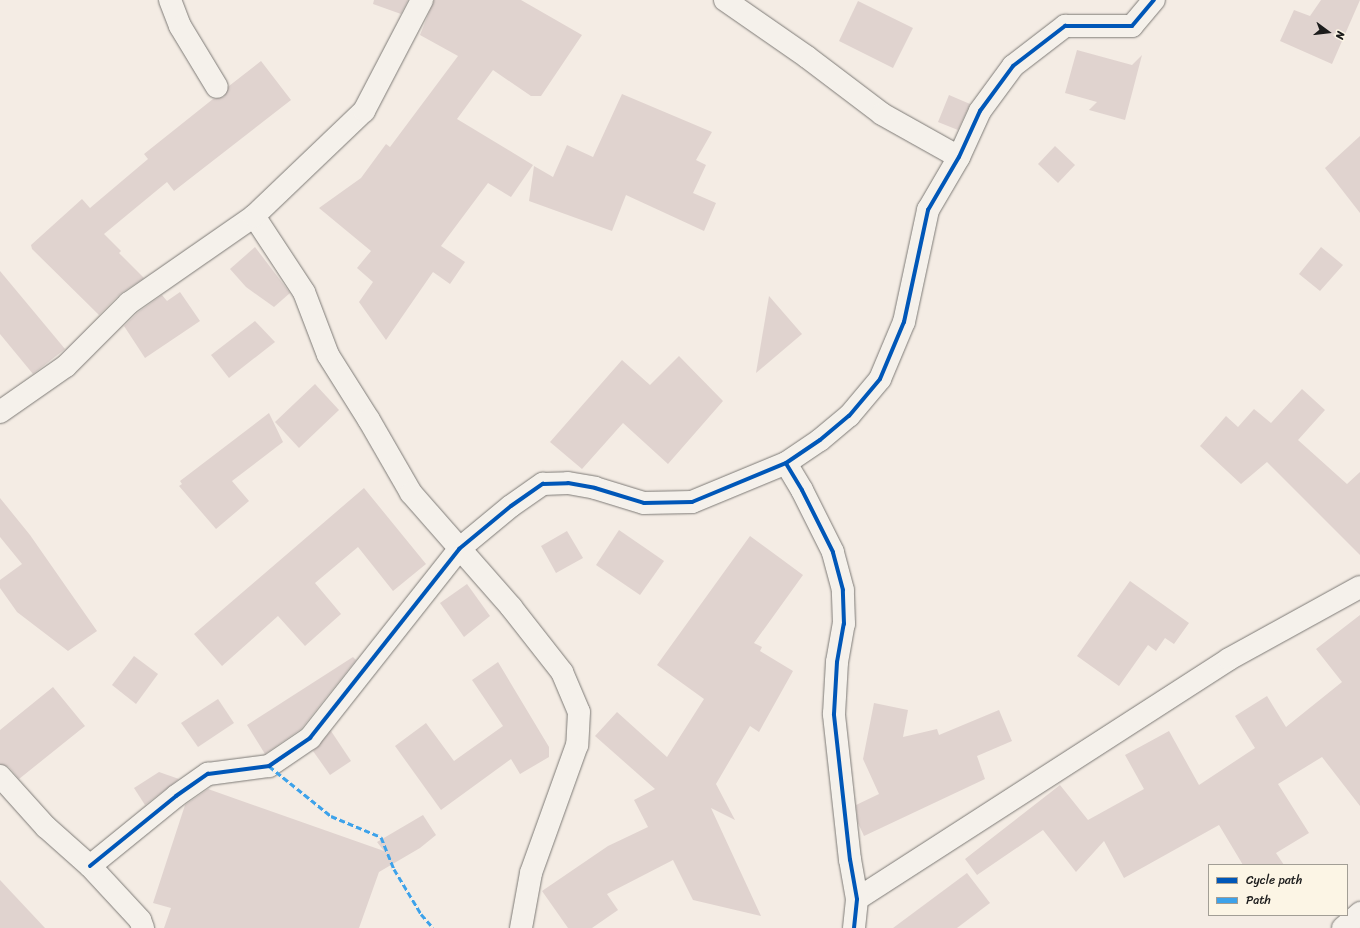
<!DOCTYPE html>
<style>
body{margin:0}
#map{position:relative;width:1360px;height:928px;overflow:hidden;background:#f4ece4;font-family:Sriracha,sans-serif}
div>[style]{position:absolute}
.building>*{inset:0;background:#e0d3cf}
.roads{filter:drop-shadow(0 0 1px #7d7a76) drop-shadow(0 0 1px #7d7a76)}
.street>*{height:22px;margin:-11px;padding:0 11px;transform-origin:11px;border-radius:11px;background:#f5f1eb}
.quiet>*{height:3px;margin-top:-1.5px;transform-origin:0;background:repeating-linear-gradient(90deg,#3da2ea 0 6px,transparent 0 9px)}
.cycleway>*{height:4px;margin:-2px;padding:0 2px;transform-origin:2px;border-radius:2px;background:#0057b8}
span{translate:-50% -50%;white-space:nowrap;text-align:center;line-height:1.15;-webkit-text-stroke:3px #fcf5e5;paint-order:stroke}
.legend{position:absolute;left:1208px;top:864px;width:140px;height:52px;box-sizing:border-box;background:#fcf5e5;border:1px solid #a29e95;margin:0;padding:5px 7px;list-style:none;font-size:12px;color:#1c1c1c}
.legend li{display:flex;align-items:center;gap:8px;height:20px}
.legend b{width:20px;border:1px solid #a29e95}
.north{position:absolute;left:1308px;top:12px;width:40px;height:40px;-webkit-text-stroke:3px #fcf5e5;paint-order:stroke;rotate:105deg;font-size:11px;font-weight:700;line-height:16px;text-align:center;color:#1c1c1c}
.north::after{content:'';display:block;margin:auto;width:14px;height:18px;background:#1c1c1c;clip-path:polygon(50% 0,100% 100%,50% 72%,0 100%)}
</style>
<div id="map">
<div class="building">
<i style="clip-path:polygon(374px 0,408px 0,401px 14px,373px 4px)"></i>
<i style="clip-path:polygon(434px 0,521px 0,582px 35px,541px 96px,531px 96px,493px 70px,457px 119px,533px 165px,511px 197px,488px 183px,441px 246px,465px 262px,450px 284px,433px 272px,386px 340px,359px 302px,373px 282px,357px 268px,371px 251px,319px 208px,361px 178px,386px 144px,390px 147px,458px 56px,420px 35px)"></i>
<i style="clip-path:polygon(1321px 0,1360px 0,1332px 64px,1280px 41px,1294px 10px,1310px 16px)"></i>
<i style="clip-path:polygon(858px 1px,913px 28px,893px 68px,839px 41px)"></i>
<i style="clip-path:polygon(1077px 50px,1132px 65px,1142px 55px,1125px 120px,1089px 110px,1097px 102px,1065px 93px)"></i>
<i style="clip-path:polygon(261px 61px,291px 100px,174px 191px,167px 182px,104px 234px,121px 251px,119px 253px,144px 278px,120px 294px,99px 315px,32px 249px,31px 245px,82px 199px,90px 208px,148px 159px,144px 154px,213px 99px,224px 97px,229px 86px)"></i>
<i style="clip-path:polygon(622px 94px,712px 132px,696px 160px,706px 165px,693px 193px,716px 203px,704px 231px,626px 195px,612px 231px,529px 201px,534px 166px,553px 177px,567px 145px,593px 157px)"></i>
<i style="clip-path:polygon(949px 95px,970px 104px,958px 130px,938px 122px)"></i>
<i style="clip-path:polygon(1360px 136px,1360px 213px,1325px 168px)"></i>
<i style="clip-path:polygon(1055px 146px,1075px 165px,1058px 183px,1038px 164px)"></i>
<i style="clip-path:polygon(255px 247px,290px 293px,274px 307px,246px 287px,230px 269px)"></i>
<i style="clip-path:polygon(1321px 247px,1343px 265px,1320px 291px,1299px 274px)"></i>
<i style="clip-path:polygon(0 271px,65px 349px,33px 374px,0 334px)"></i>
<i style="clip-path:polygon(180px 292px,200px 321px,145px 358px,124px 326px,137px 313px,162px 295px,167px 301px)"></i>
<i style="clip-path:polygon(769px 296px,802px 334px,756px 373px)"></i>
<i style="clip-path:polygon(255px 321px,275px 342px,229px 378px,211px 355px)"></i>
<i style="clip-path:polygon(679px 356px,723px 401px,668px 464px,623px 423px,582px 469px,550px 442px,622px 360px,650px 385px)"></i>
<i style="clip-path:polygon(315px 384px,339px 410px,299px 448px,275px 422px)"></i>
<i style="clip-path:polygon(1302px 389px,1325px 410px,1298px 440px,1347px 484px,1360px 472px,1360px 555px,1267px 462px,1241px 484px,1200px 446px,1226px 416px,1238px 427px,1254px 409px,1271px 423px)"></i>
<i style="clip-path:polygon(269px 413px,283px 442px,232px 481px,249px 501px,216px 529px,179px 486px,182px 484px,180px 481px)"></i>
<i style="clip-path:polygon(364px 488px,426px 564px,393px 591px,358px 547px,315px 583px,341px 614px,305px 646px,278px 616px,222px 666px,194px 634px)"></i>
<i style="clip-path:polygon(0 498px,30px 535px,97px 631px,68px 651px,17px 612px,0 588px,0 580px,22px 564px,0 537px)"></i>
<i style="clip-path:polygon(619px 530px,664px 561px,640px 595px,596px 565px)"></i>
<i style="clip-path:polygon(567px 531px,583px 558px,556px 573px,541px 546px)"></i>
<i style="clip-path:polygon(750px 536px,803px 575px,754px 643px,762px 647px,760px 651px,793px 671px,759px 732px,750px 726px,716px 784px,735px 820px,711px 808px,761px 916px,693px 900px,673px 860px,607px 894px,618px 910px,592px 928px,568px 928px,542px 891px,608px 846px,648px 827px,634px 800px,655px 789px,595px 736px,617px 712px,667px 757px,704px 699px,657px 665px)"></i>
<i style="clip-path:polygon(1130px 581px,1189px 623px,1174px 644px,1165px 638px,1156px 651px,1148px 645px,1119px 686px,1077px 656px)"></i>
<i style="clip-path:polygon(467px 584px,490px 616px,464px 637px,440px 603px)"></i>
<i style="clip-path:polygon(1360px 615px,1360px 806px,1322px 757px,1278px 784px,1309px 833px,1276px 853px,1284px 865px,1243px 865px,1219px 825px,1124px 878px,1104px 841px,1076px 872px,1043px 830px,977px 875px,965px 859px,1060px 785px,1088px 820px,1144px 789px,1125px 755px,1169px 731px,1199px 785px,1255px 748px,1235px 716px,1267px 696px,1286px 727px,1342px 682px,1316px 649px)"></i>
<i style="clip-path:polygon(134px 656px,158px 674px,136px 704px,112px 685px)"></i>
<i style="clip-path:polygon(353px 657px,356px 660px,301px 729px,265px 754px,247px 725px)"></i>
<i style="clip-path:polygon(498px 662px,549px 747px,549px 757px,520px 774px,511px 759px,441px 810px,395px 746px,426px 723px,454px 761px,503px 726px,472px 680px)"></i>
<i style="clip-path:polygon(53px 687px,85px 726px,19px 779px,9px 767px,0 764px,0 730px)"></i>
<i style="clip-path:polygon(218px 699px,234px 723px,198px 747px,181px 723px)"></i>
<i style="clip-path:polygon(874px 703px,908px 710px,903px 737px,937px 729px,939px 735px,999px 710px,1012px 741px,977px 756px,985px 779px,864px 836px,858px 823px,856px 805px,879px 794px,863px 759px)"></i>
<i style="clip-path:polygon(331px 731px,351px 761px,330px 775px,313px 751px)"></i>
<i style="clip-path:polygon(159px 772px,179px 779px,145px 805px,134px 788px)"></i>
<i style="clip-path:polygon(208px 789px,384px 851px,377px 842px,423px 815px,436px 835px,420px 848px,379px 872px,359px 928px,164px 928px,171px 908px,153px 903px,185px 805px)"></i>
<i style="clip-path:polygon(967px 873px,990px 903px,957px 928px,893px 928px)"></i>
<i style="clip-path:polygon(0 880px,45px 928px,0 928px)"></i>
</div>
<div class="roads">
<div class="street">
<i style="left:170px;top:0;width:28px;rotate:69deg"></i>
<i style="left:180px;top:26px;width:71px;rotate:58.8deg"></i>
<i style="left:725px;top:0;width:100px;rotate:34.8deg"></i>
<i style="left:807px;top:57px;width:94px;rotate:37.2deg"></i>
<i style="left:882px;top:114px;width:88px;rotate:29.2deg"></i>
<i style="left:254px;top:216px;width:91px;rotate:56.7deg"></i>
<i style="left:304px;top:292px;width:67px;rotate:69.1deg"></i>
<i style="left:328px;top:355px;width:77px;rotate:57.8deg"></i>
<i style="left:369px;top:420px;width:84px;rotate:60.1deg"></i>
<i style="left:411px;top:493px;width:152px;rotate:48.7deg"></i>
<i style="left:511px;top:607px;width:83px;rotate:51.9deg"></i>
<i style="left:562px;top:672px;width:43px;rotate:67deg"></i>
<i style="left:579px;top:712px;width:33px;rotate:93deg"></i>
<i style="left:577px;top:745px;width:136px;rotate:109.8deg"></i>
<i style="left:531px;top:873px;width:56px;rotate:100.3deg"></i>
<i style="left:0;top:412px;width:80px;rotate:-34.9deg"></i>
<i style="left:66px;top:366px;width:89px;rotate:-45deg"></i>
<i style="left:129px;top:303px;width:152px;rotate:-34.8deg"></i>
<i style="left:254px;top:216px;width:152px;rotate:-43.7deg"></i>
<i style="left:364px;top:111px;width:125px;rotate:-62.4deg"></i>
<i style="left:0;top:776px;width:69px;rotate:48deg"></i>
<i style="left:46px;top:827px;width:59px;rotate:41.6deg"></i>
<i style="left:90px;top:866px;width:74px;rotate:47.2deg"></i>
<i style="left:140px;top:920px;width:9px;rotate:69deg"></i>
<i style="left:90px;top:866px;width:111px;rotate:-39.1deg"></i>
<i style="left:176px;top:796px;width:39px;rotate:-35deg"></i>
<i style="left:208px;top:774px;width:62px;rotate:-7.5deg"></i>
<i style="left:269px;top:766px;width:50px;rotate:-34.3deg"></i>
<i style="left:310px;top:738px;width:241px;rotate:-51.7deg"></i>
<i style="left:459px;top:549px;width:67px;rotate:-39.6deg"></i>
<i style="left:511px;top:506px;width:39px;rotate:-35deg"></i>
<i style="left:543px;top:484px;width:25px;rotate:-2deg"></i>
<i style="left:568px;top:483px;width:27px;rotate:10deg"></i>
<i style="left:595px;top:488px;width:51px;rotate:17deg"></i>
<i style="left:644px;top:503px;width:48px;rotate:-1.2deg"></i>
<i style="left:692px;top:502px;width:102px;rotate:-22.5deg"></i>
<i style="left:857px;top:899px;width:443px;rotate:-32.8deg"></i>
<i style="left:1229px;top:659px;width:149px;rotate:-28.8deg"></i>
<i style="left:854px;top:928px;width:29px;rotate:-84deg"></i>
<i style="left:857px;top:899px;width:40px;rotate:-100deg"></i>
<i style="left:850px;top:860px;width:147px;rotate:-96.3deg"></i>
<i style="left:834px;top:714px;width:52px;rotate:-86.7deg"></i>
<i style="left:837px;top:662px;width:39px;rotate:-80deg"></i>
<i style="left:844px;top:624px;width:34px;rotate:-92deg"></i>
<i style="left:843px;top:590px;width:39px;rotate:-105deg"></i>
<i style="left:833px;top:552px;width:69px;rotate:-116.6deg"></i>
<i style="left:802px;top:490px;width:31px;rotate:-121deg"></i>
<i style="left:786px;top:463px;width:41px;rotate:-34.1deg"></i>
<i style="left:820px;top:440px;width:38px;rotate:-40deg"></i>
<i style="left:849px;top:416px;width:48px;rotate:-50deg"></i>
<i style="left:880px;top:379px;width:62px;rotate:-67.2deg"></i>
<i style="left:904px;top:322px;width:115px;rotate:-77.9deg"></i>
<i style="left:928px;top:210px;width:61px;rotate:-59.7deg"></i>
<i style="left:959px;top:157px;width:51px;rotate:-65.5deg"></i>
<i style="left:980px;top:111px;width:56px;rotate:-53.7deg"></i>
<i style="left:1013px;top:66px;width:66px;rotate:-37.6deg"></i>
<i style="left:1065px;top:26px;width:67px"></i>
<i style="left:1132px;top:26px;width:34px;rotate:-50deg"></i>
<i style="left:1343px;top:928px;width:23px;rotate:-41deg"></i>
</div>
</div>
<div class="quiet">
<i style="left:269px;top:766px;width:80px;rotate:38.9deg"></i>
<i style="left:331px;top:816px;width:54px;rotate:22.8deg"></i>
<i style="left:381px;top:837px;width:35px;rotate:68deg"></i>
<i style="left:394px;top:869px;width:52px;rotate:59deg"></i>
<i style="left:421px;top:914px;width:18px;rotate:49deg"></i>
</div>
<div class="cycleway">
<i style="left:90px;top:866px;width:111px;rotate:-39.1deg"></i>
<i style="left:176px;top:796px;width:39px;rotate:-35deg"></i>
<i style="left:208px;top:774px;width:62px;rotate:-7.5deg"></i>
<i style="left:269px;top:766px;width:50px;rotate:-34.3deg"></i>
<i style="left:310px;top:738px;width:241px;rotate:-51.7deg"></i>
<i style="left:459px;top:549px;width:67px;rotate:-39.6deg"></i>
<i style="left:511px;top:506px;width:39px;rotate:-35deg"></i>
<i style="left:543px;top:484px;width:25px;rotate:-2deg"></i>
<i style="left:568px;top:483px;width:27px;rotate:10deg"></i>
<i style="left:595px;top:488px;width:51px;rotate:17deg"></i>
<i style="left:644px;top:503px;width:48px;rotate:-1.2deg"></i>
<i style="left:692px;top:502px;width:102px;rotate:-22.5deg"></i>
<i style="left:854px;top:928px;width:29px;rotate:-84deg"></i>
<i style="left:857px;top:899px;width:40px;rotate:-100deg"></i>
<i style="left:850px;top:860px;width:147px;rotate:-96.3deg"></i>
<i style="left:834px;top:714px;width:52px;rotate:-86.7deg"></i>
<i style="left:837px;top:662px;width:39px;rotate:-80deg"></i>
<i style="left:844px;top:624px;width:34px;rotate:-92deg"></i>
<i style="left:843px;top:590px;width:39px;rotate:-105deg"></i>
<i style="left:833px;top:552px;width:69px;rotate:-116.6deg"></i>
<i style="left:802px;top:490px;width:31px;rotate:-121deg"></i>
<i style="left:786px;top:463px;width:41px;rotate:-34.1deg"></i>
<i style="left:820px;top:440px;width:38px;rotate:-40deg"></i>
<i style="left:849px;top:416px;width:48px;rotate:-50deg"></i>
<i style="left:880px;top:379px;width:62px;rotate:-67.2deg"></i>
<i style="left:904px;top:322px;width:115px;rotate:-77.9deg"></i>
<i style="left:928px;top:210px;width:61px;rotate:-59.7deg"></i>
<i style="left:959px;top:157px;width:51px;rotate:-65.5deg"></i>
<i style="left:980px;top:111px;width:56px;rotate:-53.7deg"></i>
<i style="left:1013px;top:66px;width:66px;rotate:-37.6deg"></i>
<i style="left:1065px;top:26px;width:67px"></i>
<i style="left:1132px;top:26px;width:34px;rotate:-50deg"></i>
</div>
<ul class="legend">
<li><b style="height:5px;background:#0057b8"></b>Cycle path</li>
<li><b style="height:5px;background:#3da2ea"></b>Path</li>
</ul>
<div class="north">N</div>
</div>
